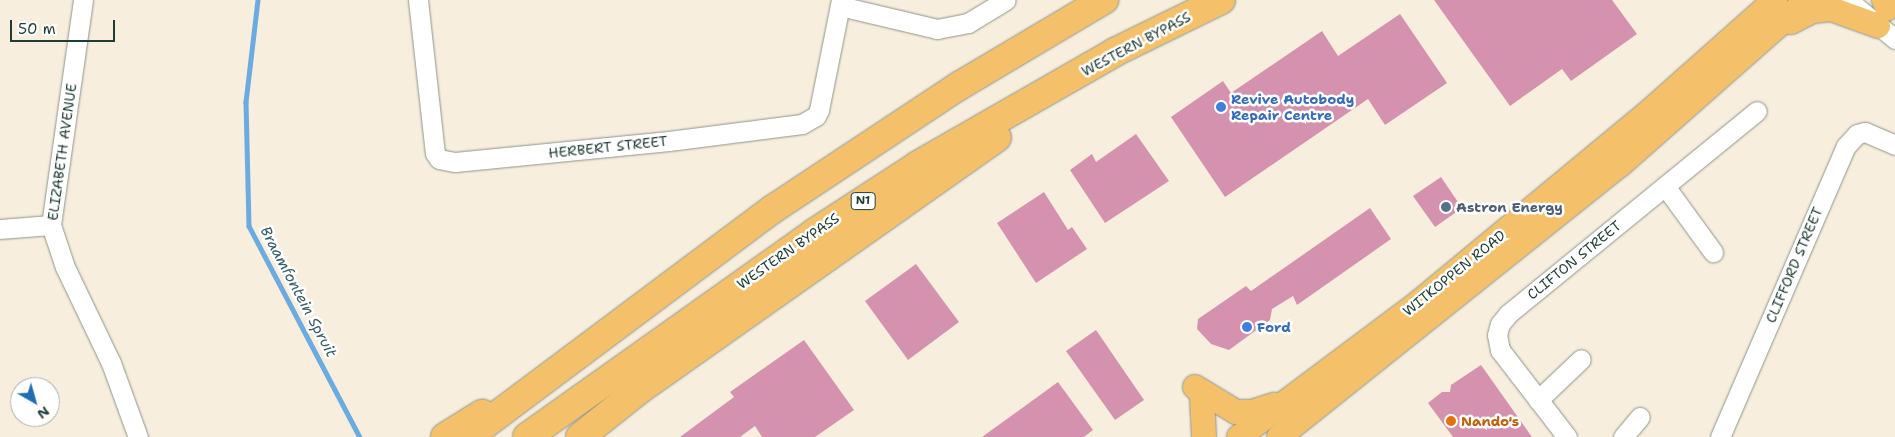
<!DOCTYPE html>
<style>
body{margin:0}
#map{position:relative;width:1895px;height:437px;overflow:hidden;background:#f8eede;font-family:"Shantell Sans",sans-serif}
div>[style]{position:absolute}
.stream>*{height:4.5px;margin:-2.25px;padding:0 2.25px;transform-origin:2.25px;border-radius:2.25px;background:#6cabdf}
.building>*{inset:0;background:#d592ae}
.roads{filter:drop-shadow(0 0 1px #8c9689) drop-shadow(0 0 1px #8c9689)}
.minor>*{height:19px;margin:-9.5px;padding:0 9.5px;transform-origin:9.5px;border-radius:9.5px;background:#fff}
.major>*{height:24px;margin:-12px;padding:0 12px;transform-origin:12px;border-radius:12px;background:#f4c16a}
.highway>*{height:28px;margin:-14px;padding:0 14px;transform-origin:14px;border-radius:14px;background:#f4c16a}
.dots>*{width:14px;height:14px;translate:-50% -50%;box-sizing:border-box;border:2px solid #fff;border-radius:50%}
span{translate:-50% -50%;white-space:nowrap;text-align:center;line-height:1.15;-webkit-text-stroke:5px #fff;paint-order:stroke}
.shield-label span{padding:1px 4px;background:#fff;border:1px solid;border-radius:4px;-webkit-text-stroke-width:0}
.shield-label{font-size:12px;color:#1f3d34;font-weight:700}
.street-label{font-size:14px;color:#1f3d34}
.shop-label{font-size:14px;color:#366cbe;font-weight:700}
.left{translate:0 -50%;text-align:left}
.service-label{font-size:14px;color:#4e5e75;font-weight:700}
.food-label{font-size:14px;color:#c56008;font-weight:700}
.water-label{font-size:15px;color:#365e67;font-style:italic}
.north{position:absolute;left:10px;top:377px;width:50px;height:50px;box-sizing:border-box;background:#fff;border:1px solid #a5b1ae;border-radius:50%;rotate:142deg;font-size:14px;font-weight:700;line-height:20px;text-align:center;color:#1f3d34}
.north::after{content:'';display:block;margin:auto;width:18px;height:22px;background:#1f6fb2;clip-path:polygon(50% 0,100% 100%,50% 72%,0 100%)}
.scale{position:absolute;left:10px;top:20px;width:105px;height:22px;box-sizing:border-box;border:2px solid #1f3d34;border-top:0;padding-left:6px;font-size:15px;line-height:18px;white-space:nowrap;color:#1f3d34;-webkit-text-stroke:4px #fff;paint-order:stroke}
</style>
<div id="map">
<div class="stream">
<i style="left:258px;top:0;width:103px;rotate:96.7deg"></i>
<i style="left:246px;top:102px;width:124px;rotate:88.6deg"></i>
<i style="left:249px;top:226px;width:238px;rotate:62.3deg"></i>
</div>
<div class="building">
<i style="clip-path:polygon(1434px 0,1612px 0,1637px 34px,1571px 81px,1562px 69px,1510px 106px)"></i>
<i style="clip-path:polygon(1400px 14px,1447px 83px,1385px 125px,1368px 99px,1225px 197px,1171px 117px,1223px 81px,1231px 93px,1322px 31px,1338px 56px)"></i>
<i style="clip-path:polygon(1136px 134px,1169px 181px,1105px 223px,1070px 170px,1092px 154px,1096px 162px)"></i>
<i style="clip-path:polygon(1441px 177px,1462px 208px,1435px 227px,1413px 196px)"></i>
<i style="clip-path:polygon(1044px 192px,1068px 230px,1072px 227px,1087px 249px,1036px 283px,997px 223px)"></i>
<i style="clip-path:polygon(1370px 208px,1391px 239px,1297px 305px,1293px 296px,1272px 309px,1270px 320px,1229px 350px,1211px 344px,1197px 329px,1198px 319px,1246px 286px,1251px 291px)"></i>
<i style="clip-path:polygon(916px 264px,959px 322px,908px 360px,865px 301px)"></i>
<i style="clip-path:polygon(1096px 330px,1144px 400px,1115px 420px,1066px 351px)"></i>
<i style="clip-path:polygon(804px 340px,854px 410px,815px 437px,762px 437px,755px 426px,740px 437px,680px 437px,734px 397px,730px 392px)"></i>
<i style="clip-path:polygon(1481px 365px,1532px 437px,1453px 437px,1428px 403px,1442px 392px,1450px 392px,1451px 385px)"></i>
<i style="clip-path:polygon(1058px 382px,1093px 430px,1084px 437px,982px 437px)"></i>
</div>
<div class="roads">
<div class="minor">
<i style="left:83px;top:0;width:227px;rotate:98.1deg"></i>
<i style="left:51px;top:225px;width:44px;rotate:71.6deg"></i>
<i style="left:65px;top:267px;width:106px;rotate:64.4deg"></i>
<i style="left:111px;top:363px;width:79px;rotate:70deg"></i>
<i style="left:418px;top:0;width:154px;rotate:83.7deg"></i>
<i style="left:435px;top:153px;width:7px;rotate:56deg"></i>
<i style="left:439px;top:159px;width:16px;rotate:11deg"></i>
<i style="left:455px;top:162px;width:215px;rotate:-5.6deg"></i>
<i style="left:669px;top:141px;width:134px;rotate:-7.3deg"></i>
<i style="left:802px;top:124px;width:16px;rotate:-30deg"></i>
<i style="left:816px;top:116px;width:7px;rotate:-63deg"></i>
<i style="left:819px;top:110px;width:112px;rotate:-78.7deg"></i>
<i style="left:1848px;top:0;width:61px;rotate:39.7deg"></i>
<i style="left:840px;top:6px;width:100px;rotate:13.3deg"></i>
<i style="left:937px;top:29px;width:32px;rotate:-11deg"></i>
<i style="left:968px;top:23px;width:44px;rotate:-31.2deg"></i>
<i style="left:1665px;top:186px;width:82px;rotate:54deg"></i>
<i style="left:0;top:229px;width:51px;rotate:-4.5deg"></i>
<i style="left:1538px;top:400px;width:59px;rotate:-43.6deg"></i>
<i style="left:1567px;top:437px;width:110px;rotate:-127.6deg"></i>
<i style="left:1500px;top:350px;width:15px;rotate:-101deg"></i>
<i style="left:1497px;top:335px;width:11px;rotate:-75deg"></i>
<i style="left:1500px;top:324px;width:13px;rotate:-51deg"></i>
<i style="left:1508px;top:314px;width:321px;rotate:-39.2deg"></i>
<i style="left:1623px;top:437px;width:26px;rotate:-50deg"></i>
<i style="left:1720px;top:437px;width:317px;rotate:-66.6deg"></i>
<i style="left:1846px;top:146px;width:16px;rotate:-47deg"></i>
<i style="left:1857px;top:134px;width:8px;rotate:-14deg"></i>
<i style="left:1865px;top:132px;width:33px;rotate:23deg"></i>
</div>
<div class="major">
<i style="left:1884px;top:0;width:9px;rotate:69deg"></i>
<i style="left:1791px;top:22px;width:25px;rotate:-27deg"></i>
<i style="left:1813px;top:11px;width:18px;rotate:-6deg"></i>
<i style="left:1831px;top:9px;width:50px;rotate:19.9deg"></i>
<i style="left:1195px;top:387px;width:48px;rotate:31.4deg"></i>
<i style="left:1236px;top:412px;width:16px"></i>
<i style="left:1252px;top:412px;width:23px;rotate:-18deg"></i>
<i style="left:1202px;top:398px;width:39px;rotate:87deg"></i>
<i style="left:1239px;top:437px;width:224px;rotate:-36.8deg"></i>
<i style="left:1418px;top:303px;width:303px;rotate:-39.6deg"></i>
<i style="left:1651px;top:110px;width:166px;rotate:-41.6deg"></i>
<i style="left:1279px;top:437px;width:436px;rotate:-38.6deg"></i>
<i style="left:1620px;top:165px;width:249px;rotate:-41.4deg"></i>
</div>
<div class="highway">
<i style="left:445px;top:437px;width:44px;rotate:-31.9deg"></i>
<i style="left:468px;top:437px;width:381px;rotate:-36.8deg"></i>
<i style="left:773px;top:209px;width:223px;rotate:-33.5deg"></i>
<i style="left:959px;top:86px;width:169px;rotate:-30.7deg"></i>
<i style="left:527px;top:437px;width:354px;rotate:-35.4deg"></i>
<i style="left:815px;top:232px;width:123px;rotate:-33deg"></i>
<i style="left:918px;top:165px;width:227px;rotate:-29.8deg"></i>
<i style="left:1115px;top:52px;width:118px;rotate:-26.1deg"></i>
<i style="left:580px;top:437px;width:75px;rotate:-38.5deg"></i>
<i style="left:639px;top:390px;width:438px;rotate:-35.2deg"></i>
</div>
</div>
<div class="dots">
<i style="left:1221px;top:107px;background:#3f7fe0"></i>
<i style="left:1446px;top:207px;background:#5c6f8a"></i>
<i style="left:1247px;top:327px;background:#3f7fe0"></i>
<i style="left:1451px;top:421px;background:#e8710a"></i>
</div>
<div class="shield-label">
<span style="left:863px;top:201px">N1</span>
</div>
<div class="street-label">
<span style="left:1136px;top:44px;rotate:-28deg">WESTERN BYPASS</span>
<span style="left:608px;top:147px;rotate:-6deg">HERBERT STREET</span>
<span style="left:62px;top:152px;rotate:-82deg">ELIZABETH AVENUE</span>
<span style="left:788px;top:251px;rotate:-35deg">WESTERN BYPASS</span>
<span style="left:1574px;top:260px;rotate:-39deg">CLIFTON STREET</span>
<span style="left:1794px;top:265px;rotate:-67deg">CLIFFORD STREET</span>
<span style="left:1454px;top:273px;rotate:-39deg">WITKOPPEN ROAD</span>
</div>
<div class="shop-label">
<span class="left" style="left:1231px;top:107px">Revive Autobody<br>Repair Centre</span>
<span class="left" style="left:1257px;top:327px">Ford</span>
</div>
<div class="service-label">
<span class="left" style="left:1456px;top:207px">Astron Energy</span>
</div>
<div class="food-label">
<span class="left" style="left:1461px;top:421px">Nando's</span>
</div>
<div class="water-label">
<span style="left:298px;top:292px;rotate:62deg">Braamfontein Spruit</span>
</div>
<div class="north">N</div>
<div class="scale">50 m</div>
</div>
